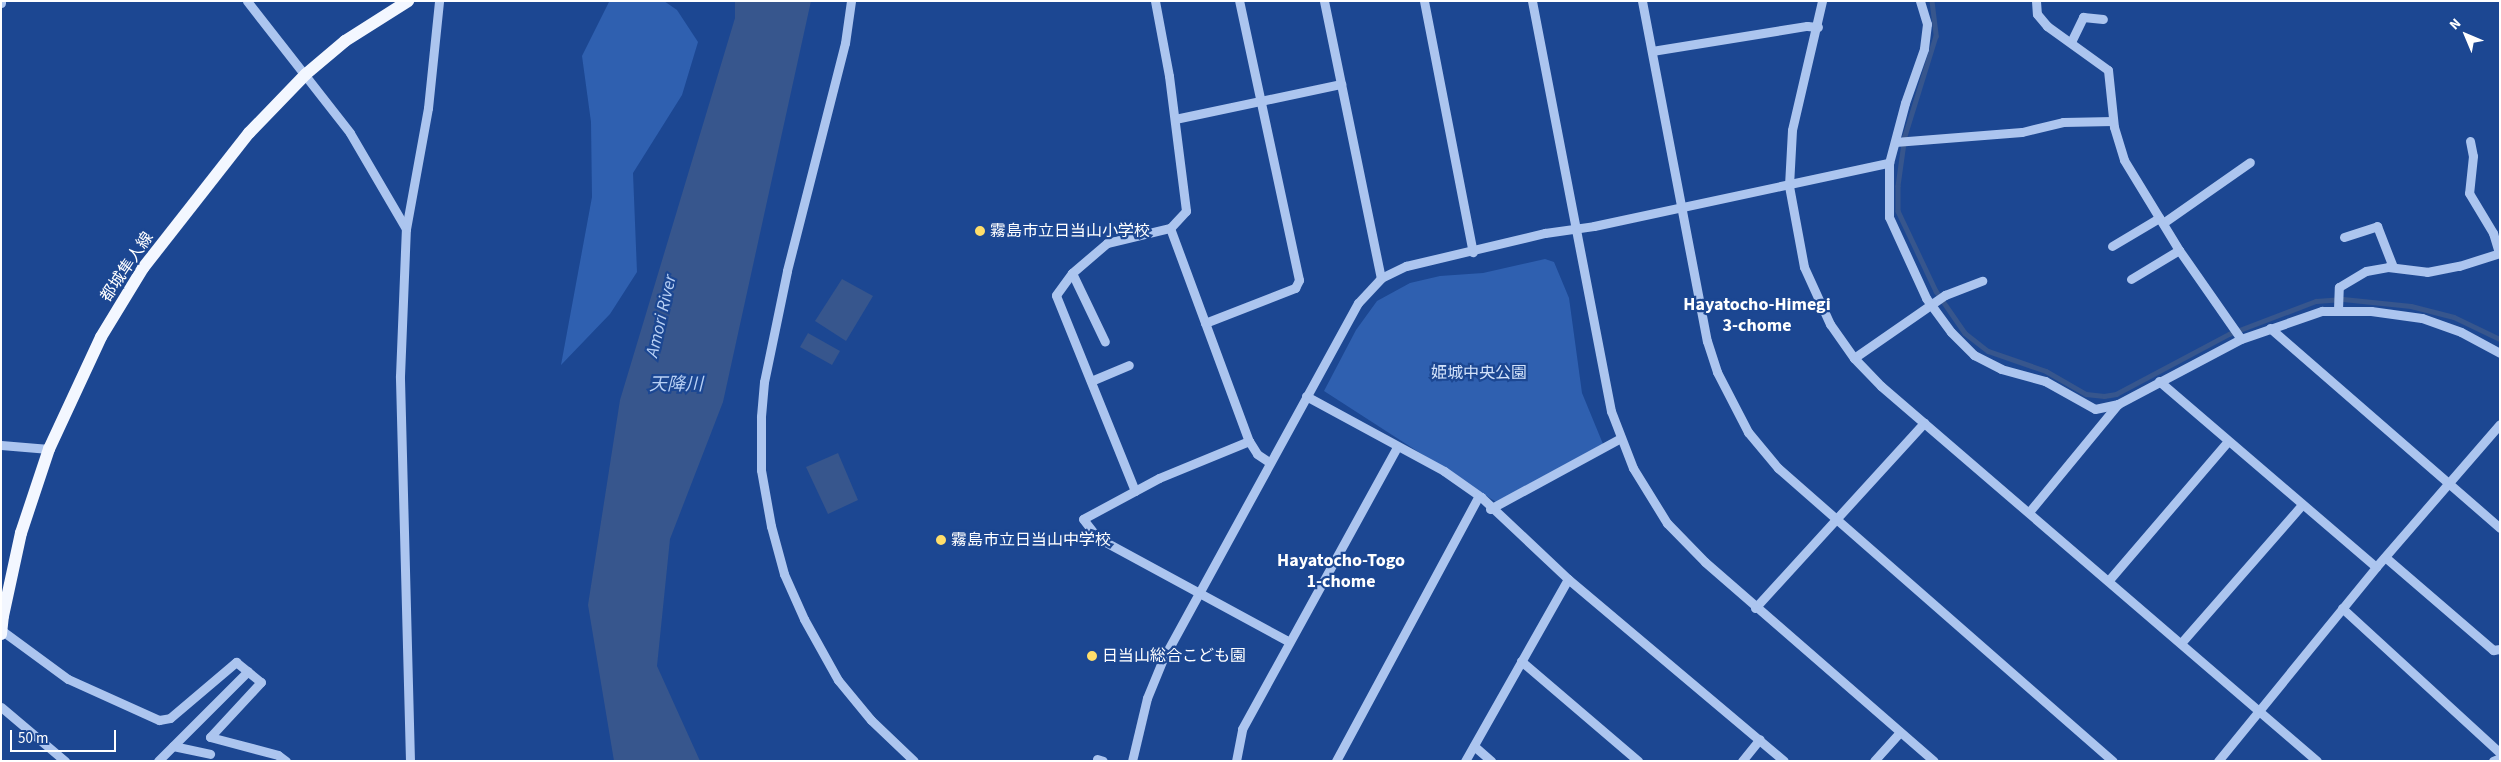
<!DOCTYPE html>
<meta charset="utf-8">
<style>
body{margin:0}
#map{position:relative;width:2501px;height:762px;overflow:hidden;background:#1c4792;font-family:"Source Sans 3","Noto Sans JP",sans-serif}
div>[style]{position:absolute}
.green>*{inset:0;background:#2f60b0}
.water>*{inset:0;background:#37568d}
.stream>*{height:4.5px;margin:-2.25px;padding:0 2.25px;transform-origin:2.25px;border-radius:2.25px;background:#37568d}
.minor>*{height:9px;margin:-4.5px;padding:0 4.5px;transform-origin:4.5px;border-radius:4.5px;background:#acc5ef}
.major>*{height:12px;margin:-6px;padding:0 6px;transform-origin:6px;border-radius:6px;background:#f3f7ff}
.major-bridge>*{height:12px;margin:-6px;padding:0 6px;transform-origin:6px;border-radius:6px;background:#f3f7ff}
.dots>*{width:14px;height:14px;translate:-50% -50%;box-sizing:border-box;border:2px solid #1c4792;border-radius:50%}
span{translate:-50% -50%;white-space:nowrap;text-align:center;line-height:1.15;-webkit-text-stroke:4.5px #1c4792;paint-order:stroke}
.poi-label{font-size:16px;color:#fff}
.left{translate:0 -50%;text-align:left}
.street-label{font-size:16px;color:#fff}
.park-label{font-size:16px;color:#d2e2fa}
.neighbourhood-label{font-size:18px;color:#fff;font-weight:700}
.water-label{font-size:18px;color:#b8d0f5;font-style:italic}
.frame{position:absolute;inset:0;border:2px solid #fff;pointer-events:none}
.north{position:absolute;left:2441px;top:10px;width:50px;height:50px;-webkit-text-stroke:4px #1c4792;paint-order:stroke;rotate:315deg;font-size:14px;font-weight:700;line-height:20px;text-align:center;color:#fff}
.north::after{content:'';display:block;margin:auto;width:18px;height:22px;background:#fff;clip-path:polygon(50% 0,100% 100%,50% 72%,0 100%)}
.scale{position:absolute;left:10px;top:730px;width:106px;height:22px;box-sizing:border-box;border:2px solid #fff;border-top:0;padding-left:6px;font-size:15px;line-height:18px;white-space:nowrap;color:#fff;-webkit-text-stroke:4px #1c4792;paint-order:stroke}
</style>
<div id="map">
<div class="green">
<i style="clip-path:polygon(664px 1px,677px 10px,698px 42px,682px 95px,633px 173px,637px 272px,610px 314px,561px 365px,592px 197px,591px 122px,582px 56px,609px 2px)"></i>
<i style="clip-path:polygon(1545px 259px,1554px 262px,1569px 298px,1582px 393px,1603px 444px,1496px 502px,1324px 391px,1356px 330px,1377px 301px,1410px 283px,1440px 276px,1483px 273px)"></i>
</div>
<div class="water">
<i style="clip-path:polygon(735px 1px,811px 1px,723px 402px,670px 539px,657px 666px,700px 761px,614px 761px,588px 605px,620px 400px,735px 18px)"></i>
<i style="clip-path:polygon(842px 279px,873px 296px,846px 341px,815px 321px)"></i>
<i style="clip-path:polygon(808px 333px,840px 351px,832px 365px,800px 347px)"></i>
<i style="clip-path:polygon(838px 453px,858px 500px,828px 514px,806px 467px)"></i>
</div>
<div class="stream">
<i style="left:1932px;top:1px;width:35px;rotate:83deg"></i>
<i style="left:1936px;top:36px;width:105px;rotate:107.2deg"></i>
<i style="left:1905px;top:136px;width:50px;rotate:98deg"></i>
<i style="left:1898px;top:186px;width:25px;rotate:90deg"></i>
<i style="left:1898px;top:211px;width:89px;rotate:64.6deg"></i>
<i style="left:1936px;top:291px;width:51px;rotate:55.4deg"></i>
<i style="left:1965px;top:333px;width:29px;rotate:38deg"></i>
<i style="left:1988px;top:351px;width:61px;rotate:19deg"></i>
<i style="left:2046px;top:371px;width:46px;rotate:29.9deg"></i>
<i style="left:2086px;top:394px;width:18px;rotate:6deg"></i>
<i style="left:2104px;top:396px;width:12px;rotate:-9deg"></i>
<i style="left:2116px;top:394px;width:128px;rotate:-28deg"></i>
<i style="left:2229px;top:334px;width:93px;rotate:-20.8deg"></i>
<i style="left:2316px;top:301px;width:27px;rotate:-4deg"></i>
<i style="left:2343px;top:299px;width:68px;rotate:5.9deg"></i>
<i style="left:2411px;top:306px;width:44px;rotate:14.3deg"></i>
<i style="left:2454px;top:317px;width:51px;rotate:25.6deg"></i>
</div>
<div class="minor">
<i style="left:247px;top:1px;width:167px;rotate:52deg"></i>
<i style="left:350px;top:133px;width:111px;rotate:59.7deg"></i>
<i style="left:851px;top:1px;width:42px;rotate:98.1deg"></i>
<i style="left:845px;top:43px;width:235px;rotate:104.3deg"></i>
<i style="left:787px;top:271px;width:113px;rotate:101.7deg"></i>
<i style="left:764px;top:382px;width:35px;rotate:95deg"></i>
<i style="left:761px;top:417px;width:53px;rotate:90deg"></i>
<i style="left:761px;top:470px;width:57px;rotate:79.9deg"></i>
<i style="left:771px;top:526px;width:50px;rotate:74.8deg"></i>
<i style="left:784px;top:574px;width:49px;rotate:66deg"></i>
<i style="left:804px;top:619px;width:70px;rotate:60.9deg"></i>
<i style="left:838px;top:680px;width:52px;rotate:50.5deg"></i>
<i style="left:871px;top:720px;width:59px;rotate:43.6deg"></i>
<i style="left:1155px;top:1px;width:76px;rotate:79.4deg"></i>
<i style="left:1169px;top:76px;width:136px;rotate:82.8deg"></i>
<i style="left:1186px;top:211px;width:23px;rotate:133deg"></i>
<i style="left:1170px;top:228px;width:227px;rotate:69.7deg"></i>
<i style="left:1249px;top:441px;width:15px;rotate:58deg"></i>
<i style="left:1257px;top:454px;width:14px;rotate:34deg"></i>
<i style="left:1324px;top:1px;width:283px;rotate:78.4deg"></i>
<i style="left:1424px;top:1px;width:256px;rotate:79deg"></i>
<i style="left:1532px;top:1px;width:418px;rotate:79.1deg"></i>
<i style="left:1611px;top:411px;width:61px;rotate:68.9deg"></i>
<i style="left:1633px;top:468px;width:65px;rotate:58.3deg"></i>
<i style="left:1667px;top:523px;width:54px;rotate:45.7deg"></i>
<i style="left:1705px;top:562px;width:303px;rotate:41deg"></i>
<i style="left:1642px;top:1px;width:346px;rotate:79.2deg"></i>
<i style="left:1707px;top:341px;width:33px;rotate:72deg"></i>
<i style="left:1717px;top:372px;width:68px;rotate:62.7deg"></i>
<i style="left:1748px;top:432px;width:47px;rotate:50.2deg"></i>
<i style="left:1778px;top:468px;width:445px;rotate:41.2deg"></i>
<i style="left:1822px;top:1px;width:132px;rotate:103.1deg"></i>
<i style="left:1792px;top:130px;width:56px;rotate:93.1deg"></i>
<i style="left:1789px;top:186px;width:82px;rotate:79.5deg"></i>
<i style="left:1804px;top:267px;width:63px;rotate:65.5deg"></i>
<i style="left:1830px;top:324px;width:42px;rotate:54.8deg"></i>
<i style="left:1854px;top:358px;width:39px;rotate:46deg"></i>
<i style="left:1881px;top:386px;width:575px;rotate:40.7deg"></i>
<i style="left:1920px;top:1px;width:24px;rotate:73deg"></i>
<i style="left:1927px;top:24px;width:25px;rotate:97deg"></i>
<i style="left:1924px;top:49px;width:57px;rotate:109.4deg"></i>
<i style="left:1905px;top:103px;width:62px;rotate:104.9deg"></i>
<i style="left:1889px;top:163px;width:54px;rotate:90deg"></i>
<i style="left:1889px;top:217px;width:89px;rotate:65.4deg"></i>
<i style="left:1926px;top:298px;width:42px;rotate:53.7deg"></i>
<i style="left:1951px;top:332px;width:33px;rotate:45deg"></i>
<i style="left:1974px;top:355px;width:30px;rotate:27deg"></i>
<i style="left:2001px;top:369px;width:46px;rotate:15.3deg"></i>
<i style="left:2045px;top:381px;width:57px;rotate:29.2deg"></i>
<i style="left:2095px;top:409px;width:24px;rotate:-12deg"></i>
<i style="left:2118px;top:404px;width:139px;rotate:-27.9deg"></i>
<i style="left:2241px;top:339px;width:86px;rotate:-19.1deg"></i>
<i style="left:2322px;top:311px;width:49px"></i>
<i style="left:2371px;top:311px;width:51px;rotate:7.8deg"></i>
<i style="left:2422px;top:318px;width:41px;rotate:19.7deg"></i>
<i style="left:2461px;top:332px;width:44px;rotate:28.3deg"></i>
<i style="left:2036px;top:1px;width:13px;rotate:86deg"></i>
<i style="left:2037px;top:14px;width:16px;rotate:50deg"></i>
<i style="left:2047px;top:26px;width:75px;rotate:35.8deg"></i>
<i style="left:2108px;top:70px;width:57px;rotate:84deg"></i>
<i style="left:2114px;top:127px;width:34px;rotate:73deg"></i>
<i style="left:2124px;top:160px;width:105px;rotate:58.6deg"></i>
<i style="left:2179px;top:250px;width:108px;rotate:55.1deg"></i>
<i style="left:1px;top:3px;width:2px;rotate:-90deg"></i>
<i style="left:2071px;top:42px;width:28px;rotate:-64deg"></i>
<i style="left:2083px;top:17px;width:20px;rotate:6deg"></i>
<i style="left:1652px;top:51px;width:157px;rotate:-9.2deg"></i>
<i style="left:1807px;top:26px;width:11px;rotate:5deg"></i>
<i style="left:1175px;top:119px;width:170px;rotate:-11.9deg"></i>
<i style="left:2470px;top:141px;width:15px;rotate:79deg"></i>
<i style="left:2473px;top:156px;width:37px;rotate:96deg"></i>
<i style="left:2469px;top:193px;width:47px;rotate:59deg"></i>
<i style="left:2493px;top:233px;width:21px;rotate:73deg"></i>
<i style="left:1895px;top:142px;width:127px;rotate:-4.5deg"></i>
<i style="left:2022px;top:132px;width:42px;rotate:-13.7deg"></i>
<i style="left:2063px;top:122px;width:50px;rotate:-1.1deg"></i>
<i style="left:2163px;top:223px;width:106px;rotate:-35deg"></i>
<i style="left:2344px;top:237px;width:35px;rotate:-18deg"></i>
<i style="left:2377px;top:226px;width:44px;rotate:68.7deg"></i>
<i style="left:2112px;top:246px;width:55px;rotate:-30.8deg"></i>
<i style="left:1072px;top:273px;width:76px;rotate:64.4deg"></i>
<i style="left:2131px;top:279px;width:56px;rotate:-31.1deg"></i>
<i style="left:2338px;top:310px;width:23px;rotate:-88deg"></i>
<i style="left:2339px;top:287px;width:31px;rotate:-31deg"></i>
<i style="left:2366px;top:271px;width:22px;rotate:-10deg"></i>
<i style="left:2388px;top:267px;width:39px;rotate:7deg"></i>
<i style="left:2427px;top:272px;width:33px;rotate:-11deg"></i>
<i style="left:2459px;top:266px;width:43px;rotate:-17.6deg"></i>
<i style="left:1205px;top:323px;width:97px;rotate:-21.3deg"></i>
<i style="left:1295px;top:288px;width:9px;rotate:-63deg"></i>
<i style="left:1299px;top:280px;width:285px;rotate:-102.1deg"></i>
<i style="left:2270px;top:328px;width:305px;rotate:41deg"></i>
<i style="left:1854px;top:358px;width:111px;rotate:-34.7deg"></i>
<i style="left:1945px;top:295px;width:40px;rotate:-21deg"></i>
<i style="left:1091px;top:381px;width:41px;rotate:-22.8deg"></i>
<i style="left:2159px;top:381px;width:286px;rotate:40.6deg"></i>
<i style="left:1306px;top:396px;width:157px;rotate:28.5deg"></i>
<i style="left:1444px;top:471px;width:45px;rotate:35.1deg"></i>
<i style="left:1481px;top:497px;width:120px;rotate:43.3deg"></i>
<i style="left:1568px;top:579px;width:209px;rotate:119.5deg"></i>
<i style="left:1249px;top:441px;width:97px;rotate:157.7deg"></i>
<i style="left:1159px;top:478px;width:86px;rotate:151.7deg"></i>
<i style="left:1083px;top:519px;width:24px;rotate:52deg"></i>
<i style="left:1098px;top:538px;width:216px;rotate:28.5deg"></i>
<i style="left:1px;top:445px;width:48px;rotate:4.8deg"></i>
<i style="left:1135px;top:491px;width:211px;rotate:-112deg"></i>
<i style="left:1056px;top:295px;width:27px;rotate:-54deg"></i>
<i style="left:1072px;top:273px;width:46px;rotate:-40.6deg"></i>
<i style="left:1107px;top:243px;width:65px;rotate:-13.4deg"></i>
<i style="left:1490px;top:509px;width:147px;rotate:-28.5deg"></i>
<i style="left:2029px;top:512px;width:140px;rotate:-50.5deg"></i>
<i style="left:2385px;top:557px;width:143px;rotate:40.7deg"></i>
<i style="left:2493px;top:650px;width:7px;rotate:-8deg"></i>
<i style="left:1568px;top:579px;width:282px;rotate:40.1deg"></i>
<i style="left:2109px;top:580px;width:183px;rotate:-49.4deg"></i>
<i style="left:1755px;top:608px;width:251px;rotate:-47.6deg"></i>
<i style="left:2342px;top:608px;width:214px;rotate:42.5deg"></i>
<i style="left:1px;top:630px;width:83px;rotate:36.2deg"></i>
<i style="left:68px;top:679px;width:100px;rotate:24.3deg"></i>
<i style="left:159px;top:720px;width:11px;rotate:-10deg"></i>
<i style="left:170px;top:718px;width:87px;rotate:-40.3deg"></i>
<i style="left:236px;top:662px;width:32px;rotate:39deg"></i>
<i style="left:261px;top:682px;width:75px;rotate:132.8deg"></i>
<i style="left:210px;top:737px;width:70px;rotate:14.8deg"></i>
<i style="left:278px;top:755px;width:10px;rotate:37deg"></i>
<i style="left:2181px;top:643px;width:184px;rotate:-48.8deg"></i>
<i style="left:1521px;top:661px;width:154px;rotate:40.5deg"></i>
<i style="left:1px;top:707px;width:84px;rotate:40.2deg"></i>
<i style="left:173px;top:746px;width:38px;rotate:12deg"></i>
<i style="left:1474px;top:746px;width:23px;rotate:41deg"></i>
<i style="left:1097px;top:759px;width:6px;rotate:18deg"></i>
<i style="left:158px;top:761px;width:127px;rotate:-45deg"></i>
<i style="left:410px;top:761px;width:385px;rotate:-91.5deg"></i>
<i style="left:400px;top:376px;width:147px;rotate:-87.7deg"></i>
<i style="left:406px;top:229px;width:123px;rotate:-79.7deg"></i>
<i style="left:428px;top:108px;width:108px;rotate:-84.1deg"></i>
<i style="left:1132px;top:761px;width:65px;rotate:-76.6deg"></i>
<i style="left:1147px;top:698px;width:42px;rotate:-67.7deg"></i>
<i style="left:1163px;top:659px;width:406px;rotate:-61.3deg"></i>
<i style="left:1358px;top:303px;width:34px;rotate:-47deg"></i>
<i style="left:1381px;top:278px;width:28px;rotate:-26deg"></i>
<i style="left:1406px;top:266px;width:143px;rotate:-13.4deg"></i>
<i style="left:1545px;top:233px;width:49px;rotate:-8.1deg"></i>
<i style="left:1594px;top:226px;width:302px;rotate:-12.1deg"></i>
<i style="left:1236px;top:761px;width:33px;rotate:-79deg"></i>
<i style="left:1242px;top:729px;width:322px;rotate:-61.2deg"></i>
<i style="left:1336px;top:761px;width:300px;rotate:-61.7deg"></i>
<i style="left:1478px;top:497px;width:3px"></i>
<i style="left:1742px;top:761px;width:28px;rotate:-51deg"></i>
<i style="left:1874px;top:761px;width:39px;rotate:-48deg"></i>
<i style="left:2218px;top:761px;width:250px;rotate:-50.8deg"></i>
<i style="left:2376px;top:567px;width:189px;rotate:-49.1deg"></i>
<i style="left:2493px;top:761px;width:8px;rotate:-23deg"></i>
</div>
<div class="major">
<i style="left:3px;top:616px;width:85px;rotate:-77.8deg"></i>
<i style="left:21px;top:533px;width:89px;rotate:-71.6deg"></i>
<i style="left:49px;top:449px;width:123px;rotate:-65.1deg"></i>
<i style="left:101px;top:337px;width:81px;rotate:-58.7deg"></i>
<i style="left:143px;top:268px;width:172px;rotate:-51.9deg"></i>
<i style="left:249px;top:133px;width:82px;rotate:-46deg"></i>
<i style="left:306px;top:74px;width:51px;rotate:-40.2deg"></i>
<i style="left:345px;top:41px;width:75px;rotate:-32.4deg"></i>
</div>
<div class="major-bridge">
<i style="left:1px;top:634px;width:18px;rotate:-84deg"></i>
</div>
<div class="dots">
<i style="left:980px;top:231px;background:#ffde6a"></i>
<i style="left:941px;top:540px;background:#ffde6a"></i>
<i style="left:1092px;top:656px;background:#ffde6a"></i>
</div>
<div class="poi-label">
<span class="left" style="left:990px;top:231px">霧島市立日当山小学校</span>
<span class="left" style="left:951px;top:540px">霧島市立日当山中学校</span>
<span class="left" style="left:1102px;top:656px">日当山総合こども園</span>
</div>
<div class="street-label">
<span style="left:127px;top:267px;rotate:-56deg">都城隼人線</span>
</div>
<div class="park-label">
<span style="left:1479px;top:373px">姫城中央公園</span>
</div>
<div class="neighbourhood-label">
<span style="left:1757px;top:316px">Hayatocho-Himegi<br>3-chome</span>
<span style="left:1341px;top:572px">Hayatocho-Togo<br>1-chome</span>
</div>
<div class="water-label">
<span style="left:662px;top:316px;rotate:-77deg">Amori River</span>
<span style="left:676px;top:385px">天降川</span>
</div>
<div class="frame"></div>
<div class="north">N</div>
<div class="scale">50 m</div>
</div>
